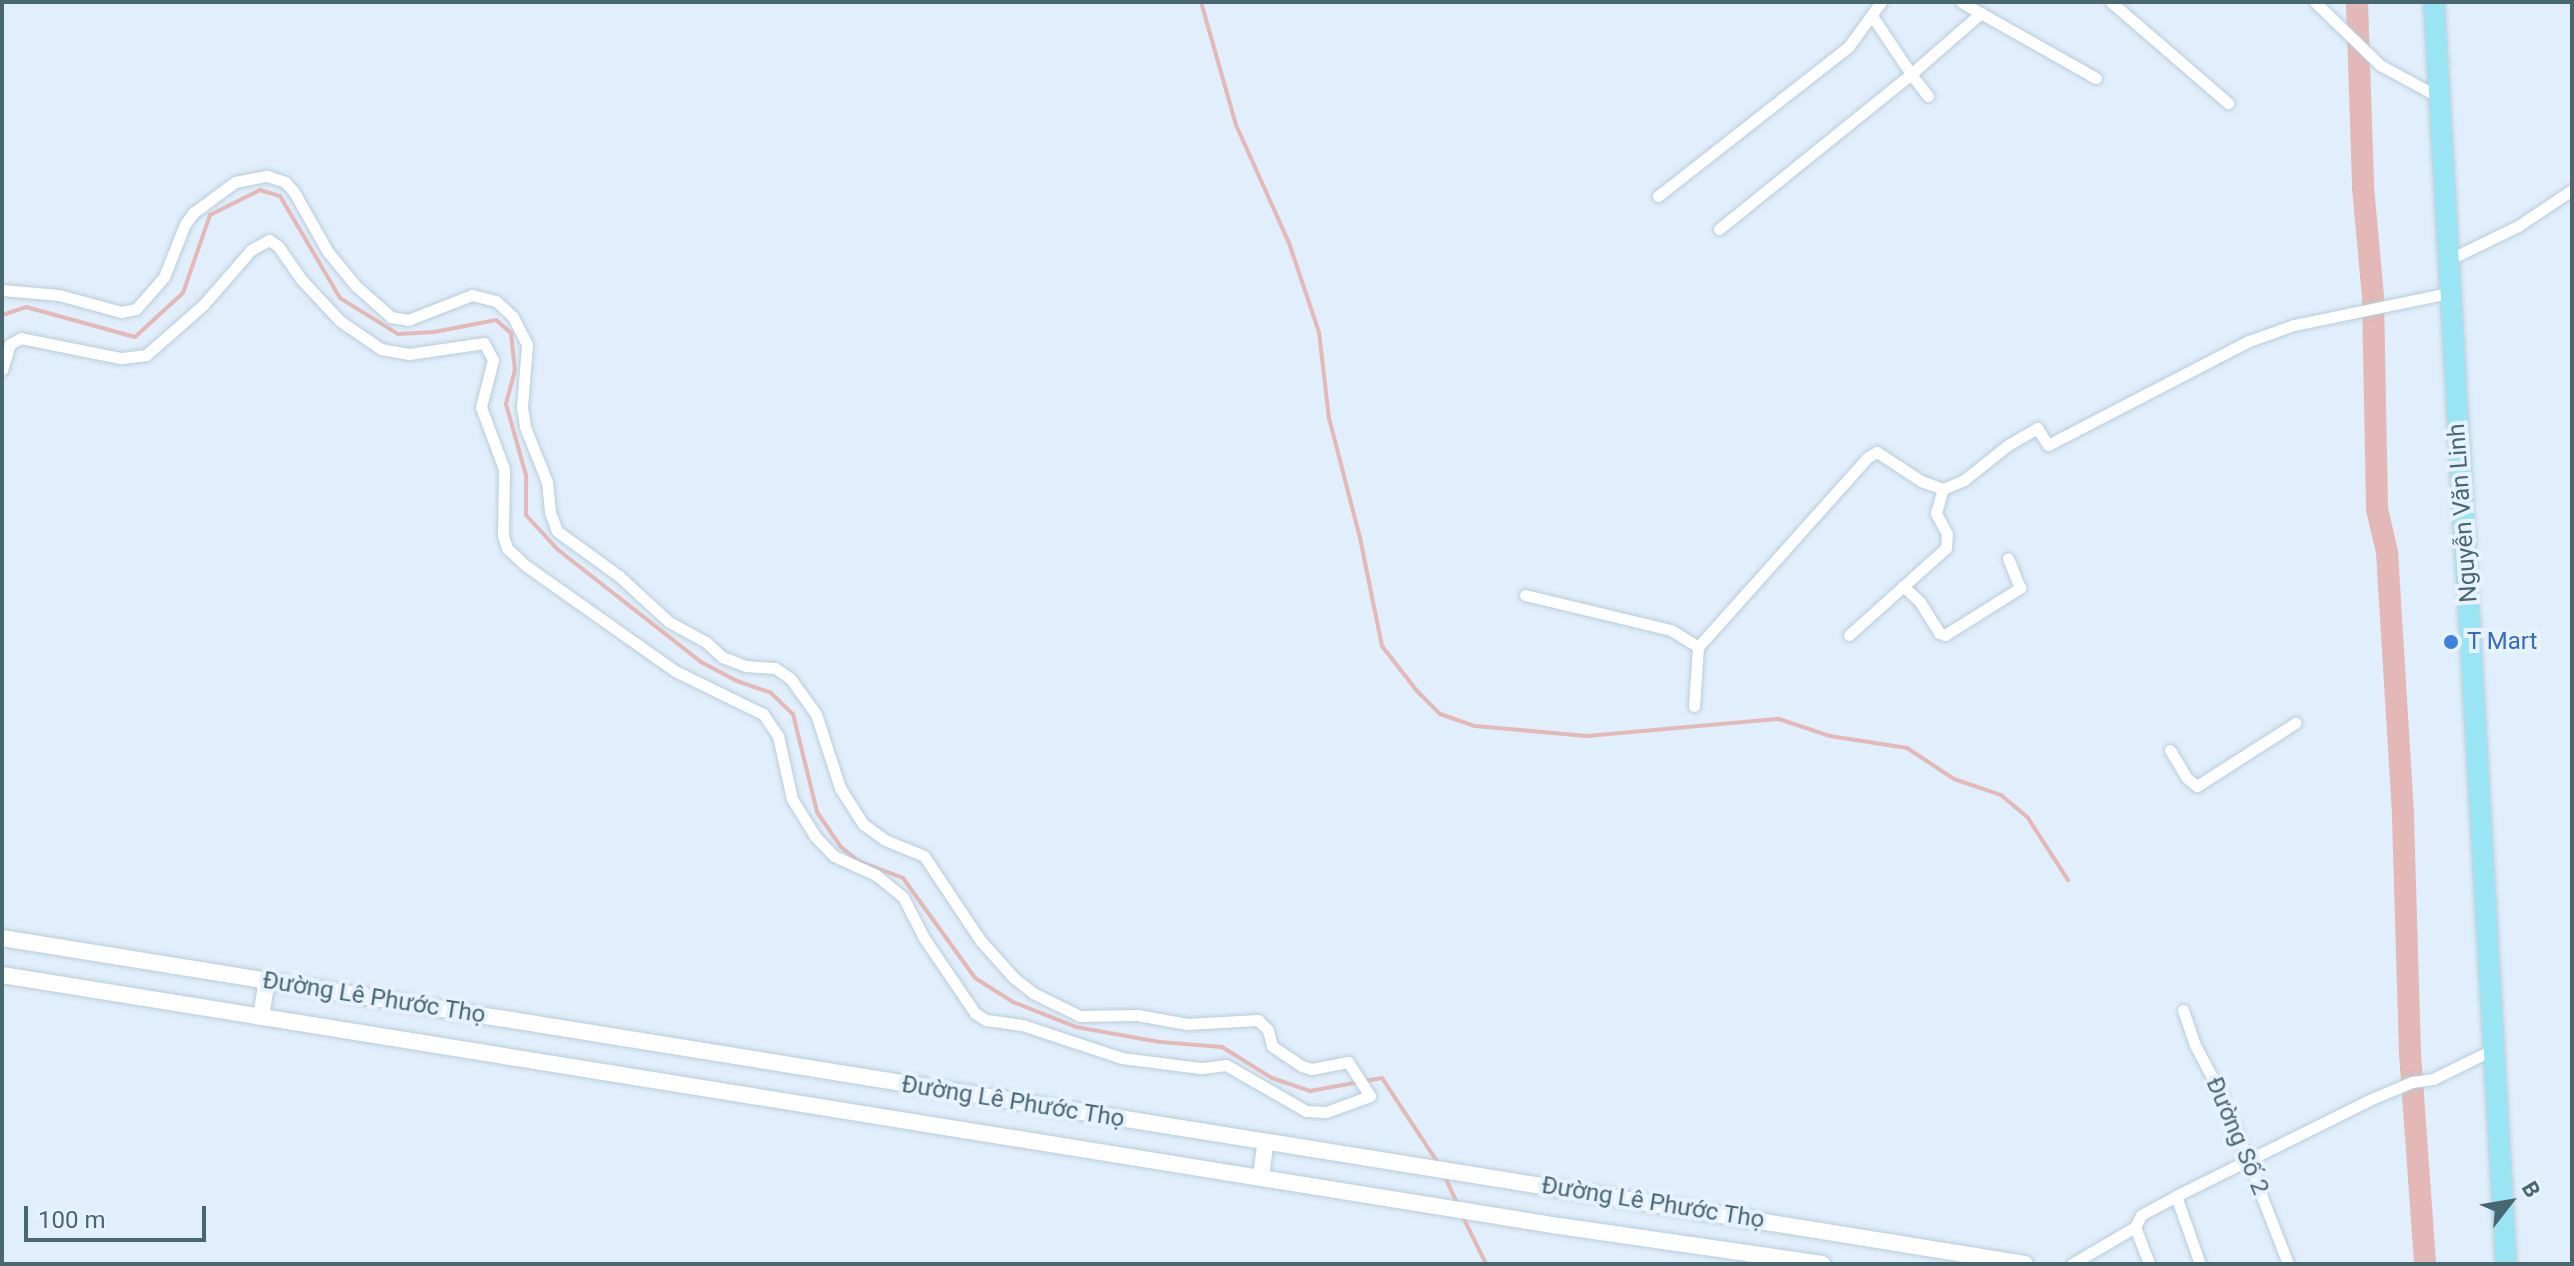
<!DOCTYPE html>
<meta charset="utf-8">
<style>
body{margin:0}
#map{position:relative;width:2574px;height:1266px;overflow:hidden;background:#e1eefb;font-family:Roboto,sans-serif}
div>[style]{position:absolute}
.stream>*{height:4px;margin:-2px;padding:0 2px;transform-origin:2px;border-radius:2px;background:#e3b8b6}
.river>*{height:22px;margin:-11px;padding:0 11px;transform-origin:11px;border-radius:11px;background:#e3b8b6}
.roads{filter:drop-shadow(0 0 2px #b8cdda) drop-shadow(0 0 2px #b8cdda)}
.street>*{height:11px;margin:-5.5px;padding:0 5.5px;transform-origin:5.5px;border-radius:5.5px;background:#fff}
.secondary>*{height:16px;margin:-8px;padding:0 8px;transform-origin:8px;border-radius:8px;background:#fff}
.highway>*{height:20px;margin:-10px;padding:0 10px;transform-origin:10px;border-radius:10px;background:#99e5f4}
.dots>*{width:22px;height:22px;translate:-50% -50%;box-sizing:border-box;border:4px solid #e6f2fe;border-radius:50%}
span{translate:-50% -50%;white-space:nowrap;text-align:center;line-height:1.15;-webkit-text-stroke:8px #e6f2fe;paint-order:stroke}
.street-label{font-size:24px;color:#496771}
.shop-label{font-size:24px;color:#366cbe}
.left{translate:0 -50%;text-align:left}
.frame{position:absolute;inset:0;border:4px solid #496771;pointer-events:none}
.north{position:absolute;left:2470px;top:1162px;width:80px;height:80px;-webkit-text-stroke:6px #e6f2fe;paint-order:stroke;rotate:59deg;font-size:22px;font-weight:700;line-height:32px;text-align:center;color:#496771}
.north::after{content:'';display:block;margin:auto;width:28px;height:36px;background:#496771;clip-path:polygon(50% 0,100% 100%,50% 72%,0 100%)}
.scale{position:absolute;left:24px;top:1206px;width:182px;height:36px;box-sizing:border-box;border:4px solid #496771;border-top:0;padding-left:10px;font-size:24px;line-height:28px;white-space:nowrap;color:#496771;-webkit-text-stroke:6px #e6f2fe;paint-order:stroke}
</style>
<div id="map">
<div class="stream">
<i style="left:1201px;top:2px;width:128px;rotate:74.1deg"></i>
<i style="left:1236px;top:125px;width:129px;rotate:65.8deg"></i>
<i style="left:1289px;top:243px;width:94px;rotate:71.4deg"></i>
<i style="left:1319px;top:332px;width:87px;rotate:83.4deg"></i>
<i style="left:1329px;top:418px;width:124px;rotate:75.5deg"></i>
<i style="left:1360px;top:538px;width:110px;rotate:78.5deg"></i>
<i style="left:1382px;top:646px;width:57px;rotate:52.1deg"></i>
<i style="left:1417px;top:691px;width:33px;rotate:45deg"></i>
<i style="left:1440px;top:714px;width:37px;rotate:19deg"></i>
<i style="left:1475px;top:726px;width:112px;rotate:5.1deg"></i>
<i style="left:1587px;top:736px;width:193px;rotate:-5.1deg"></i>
<i style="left:1779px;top:719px;width:54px;rotate:18.4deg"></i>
<i style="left:1830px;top:736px;width:78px;rotate:8.9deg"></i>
<i style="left:1907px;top:748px;width:56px;rotate:33.4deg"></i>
<i style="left:1954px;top:779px;width:50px;rotate:18.8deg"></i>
<i style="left:2001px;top:795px;width:35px;rotate:40deg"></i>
<i style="left:2028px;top:818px;width:74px;rotate:57.2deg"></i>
<i style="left:2px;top:315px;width:25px;rotate:-18deg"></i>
<i style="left:26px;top:307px;width:113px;rotate:15.4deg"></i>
<i style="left:135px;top:337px;width:65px;rotate:-42.5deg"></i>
<i style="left:183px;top:293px;width:83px;rotate:-70.9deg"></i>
<i style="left:210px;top:215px;width:56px;rotate:-26.6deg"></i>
<i style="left:260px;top:190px;width:21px;rotate:17deg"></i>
<i style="left:280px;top:196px;width:118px;rotate:59.5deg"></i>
<i style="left:340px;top:298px;width:68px;rotate:31.8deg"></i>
<i style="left:398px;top:334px;width:36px;rotate:-3deg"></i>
<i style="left:434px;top:332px;width:63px;rotate:-11deg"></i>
<i style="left:496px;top:320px;width:20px;rotate:41deg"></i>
<i style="left:511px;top:333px;width:37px;rotate:84deg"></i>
<i style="left:515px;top:370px;width:35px;rotate:105deg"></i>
<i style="left:506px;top:404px;width:74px;rotate:74.3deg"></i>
<i style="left:526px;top:475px;width:40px;rotate:90deg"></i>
<i style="left:526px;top:515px;width:46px;rotate:47.6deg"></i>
<i style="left:557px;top:549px;width:183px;rotate:38.1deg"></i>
<i style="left:701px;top:662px;width:41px;rotate:27.8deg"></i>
<i style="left:737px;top:681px;width:36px;rotate:19deg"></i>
<i style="left:771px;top:693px;width:30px;rotate:44deg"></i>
<i style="left:793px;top:714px;width:101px;rotate:76.2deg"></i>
<i style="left:817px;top:812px;width:42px;rotate:55.6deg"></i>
<i style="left:841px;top:847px;width:22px;rotate:39deg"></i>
<i style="left:858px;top:861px;width:48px;rotate:20.7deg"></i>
<i style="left:903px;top:878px;width:123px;rotate:54.2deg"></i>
<i style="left:975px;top:978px;width:45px;rotate:32.3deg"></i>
<i style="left:1013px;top:1002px;width:68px;rotate:21.6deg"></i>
<i style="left:1076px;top:1027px;width:85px;rotate:10.1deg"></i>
<i style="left:1160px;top:1042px;width:62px;rotate:4.6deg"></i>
<i style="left:1222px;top:1047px;width:59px;rotate:31.8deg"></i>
<i style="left:1272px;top:1078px;width:40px;rotate:18.9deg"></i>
<i style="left:1310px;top:1091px;width:73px;rotate:-10.2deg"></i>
<i style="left:1382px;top:1078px;width:102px;rotate:56.6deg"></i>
<i style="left:1444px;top:1175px;width:31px;rotate:65deg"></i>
<i style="left:1462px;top:1215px;width:55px;rotate:63.9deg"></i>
</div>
<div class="river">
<i style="left:2357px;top:2px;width:185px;rotate:88.1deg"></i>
<i style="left:2363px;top:187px;width:110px;rotate:84.8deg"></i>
<i style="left:2373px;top:297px;width:212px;rotate:88.9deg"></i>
<i style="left:2377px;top:509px;width:44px;rotate:76.9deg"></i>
<i style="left:2387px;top:552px;width:265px;rotate:86.5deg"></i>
<i style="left:2403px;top:817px;width:236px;rotate:88.3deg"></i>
<i style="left:2410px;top:1053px;width:212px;rotate:85.9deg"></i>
</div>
<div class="roads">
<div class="street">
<i style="left:1961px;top:2px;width:155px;rotate:29.4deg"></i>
<i style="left:2111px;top:2px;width:155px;rotate:40.8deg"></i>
<i style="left:2315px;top:2px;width:91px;rotate:44.1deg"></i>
<i style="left:2380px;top:65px;width:65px;rotate:28.5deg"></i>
<i style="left:1928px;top:96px;width:28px;rotate:-128deg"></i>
<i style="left:1911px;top:74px;width:93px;rotate:-41.1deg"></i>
<i style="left:1658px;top:196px;width:243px;rotate:-38.1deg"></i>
<i style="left:1849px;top:46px;width:54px;rotate:-54deg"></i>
<i style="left:1719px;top:229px;width:247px;rotate:-38.9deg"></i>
<i style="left:1911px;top:74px;width:70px;rotate:-123.9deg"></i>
<i style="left:2448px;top:260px;width:78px;rotate:-25.9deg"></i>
<i style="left:2518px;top:226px;width:65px;rotate:-33.7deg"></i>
<i style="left:2px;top:290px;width:57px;rotate:5deg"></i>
<i style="left:59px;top:295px;width:64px;rotate:15.3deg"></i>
<i style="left:121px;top:312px;width:15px;rotate:-11deg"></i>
<i style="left:136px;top:309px;width:43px;rotate:-48.8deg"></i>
<i style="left:164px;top:277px;width:57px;rotate:-68.4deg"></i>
<i style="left:185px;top:224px;width:14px;rotate:-54deg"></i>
<i style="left:193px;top:213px;width:52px;rotate:-36.4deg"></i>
<i style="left:235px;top:182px;width:33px;rotate:-11deg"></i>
<i style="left:267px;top:176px;width:19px;rotate:18deg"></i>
<i style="left:285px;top:182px;width:13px;rotate:48deg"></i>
<i style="left:294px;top:192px;width:69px;rotate:60.5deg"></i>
<i style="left:328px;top:252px;width:44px;rotate:50.5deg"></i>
<i style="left:356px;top:286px;width:47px;rotate:41.5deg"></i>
<i style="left:391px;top:317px;width:17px;rotate:10deg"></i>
<i style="left:408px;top:320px;width:69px;rotate:-21.3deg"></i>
<i style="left:472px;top:295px;width:25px;rotate:14deg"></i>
<i style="left:496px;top:301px;width:23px;rotate:43deg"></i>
<i style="left:513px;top:317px;width:31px;rotate:63deg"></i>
<i style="left:527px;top:345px;width:62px;rotate:94.6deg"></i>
<i style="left:522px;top:407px;width:20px;rotate:81deg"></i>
<i style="left:525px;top:427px;width:59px;rotate:68.2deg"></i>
<i style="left:547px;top:482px;width:30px;rotate:84deg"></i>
<i style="left:550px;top:512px;width:20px;rotate:70deg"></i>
<i style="left:557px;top:531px;width:77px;rotate:36deg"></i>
<i style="left:619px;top:576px;width:68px;rotate:42.6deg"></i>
<i style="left:669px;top:622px;width:42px;rotate:28.4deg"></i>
<i style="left:706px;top:642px;width:22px;rotate:43deg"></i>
<i style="left:722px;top:657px;width:25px;rotate:21deg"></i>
<i style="left:745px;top:666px;width:30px;rotate:4deg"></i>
<i style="left:775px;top:668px;width:18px;rotate:34deg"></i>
<i style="left:790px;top:678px;width:44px;rotate:54.2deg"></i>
<i style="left:816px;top:714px;width:78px;rotate:72deg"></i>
<i style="left:840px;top:788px;width:43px;rotate:57.4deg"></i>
<i style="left:863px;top:824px;width:27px;rotate:36deg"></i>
<i style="left:885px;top:840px;width:42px;rotate:22.3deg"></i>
<i style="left:924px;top:856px;width:101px;rotate:56.3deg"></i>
<i style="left:980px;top:940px;width:51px;rotate:48.2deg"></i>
<i style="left:1014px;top:978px;width:24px;rotate:38deg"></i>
<i style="left:1033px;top:993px;width:52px;rotate:26.1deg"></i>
<i style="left:1080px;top:1016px;width:57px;rotate:-1deg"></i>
<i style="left:1137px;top:1015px;width:51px;rotate:10.2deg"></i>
<i style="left:1187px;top:1024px;width:71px;rotate:-3.2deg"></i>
<i style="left:1258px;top:1020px;width:14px;rotate:45deg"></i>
<i style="left:1268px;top:1030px;width:16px;rotate:76deg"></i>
<i style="left:1272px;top:1046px;width:36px;rotate:34deg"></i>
<i style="left:1302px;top:1066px;width:10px;rotate:17deg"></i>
<i style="left:1312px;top:1069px;width:37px;rotate:-11deg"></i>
<i style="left:1348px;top:1062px;width:40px;rotate:57.1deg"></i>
<i style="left:1370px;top:1096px;width:47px;rotate:160deg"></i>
<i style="left:1326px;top:1112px;width:20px;rotate:-177deg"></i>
<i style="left:1306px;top:1111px;width:92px;rotate:-150.1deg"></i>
<i style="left:1226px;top:1065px;width:26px;rotate:173deg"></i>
<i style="left:1200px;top:1068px;width:79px;rotate:-172.7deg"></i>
<i style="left:1122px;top:1058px;width:105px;rotate:-161.7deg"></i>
<i style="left:1022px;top:1025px;width:36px;rotate:-172deg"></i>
<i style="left:986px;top:1020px;width:13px;rotate:-148deg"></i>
<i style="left:975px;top:1013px;width:91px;rotate:-124.2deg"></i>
<i style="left:924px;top:938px;width:46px;rotate:-117.1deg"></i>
<i style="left:903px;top:897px;width:35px;rotate:-141deg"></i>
<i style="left:876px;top:875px;width:46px;rotate:-155.7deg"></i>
<i style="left:834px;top:856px;width:28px;rotate:-134deg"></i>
<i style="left:815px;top:836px;width:44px;rotate:-121.9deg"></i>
<i style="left:792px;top:799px;width:65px;rotate:-102.5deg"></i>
<i style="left:778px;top:736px;width:27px;rotate:-124deg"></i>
<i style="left:763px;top:714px;width:98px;rotate:-154deg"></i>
<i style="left:675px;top:671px;width:182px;rotate:-144.8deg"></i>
<i style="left:526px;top:566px;width:26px;rotate:-137deg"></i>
<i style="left:507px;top:548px;width:13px;rotate:-108deg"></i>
<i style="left:503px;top:536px;width:67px;rotate:-89.1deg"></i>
<i style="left:504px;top:469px;width:66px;rotate:-110.4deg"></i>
<i style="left:481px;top:407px;width:49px;rotate:-75.7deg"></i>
<i style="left:493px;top:360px;width:19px;rotate:-118deg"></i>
<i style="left:484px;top:343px;width:76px;rotate:171.7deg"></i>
<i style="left:409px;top:354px;width:28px;rotate:-170deg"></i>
<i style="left:381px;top:349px;width:50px;rotate:-145.7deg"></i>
<i style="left:340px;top:321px;width:57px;rotate:-132.9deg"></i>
<i style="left:301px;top:279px;width:40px;rotate:-124.9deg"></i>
<i style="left:278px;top:246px;width:11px;rotate:-146deg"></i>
<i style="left:269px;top:240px;width:21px;rotate:151deg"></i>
<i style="left:251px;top:250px;width:73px;rotate:131.1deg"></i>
<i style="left:203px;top:305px;width:76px;rotate:138.7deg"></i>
<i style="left:146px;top:355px;width:26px;rotate:173deg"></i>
<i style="left:120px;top:358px;width:101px;rotate:-168.6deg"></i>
<i style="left:21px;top:338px;width:13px;rotate:151deg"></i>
<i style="left:10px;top:344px;width:27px;rotate:107deg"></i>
<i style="left:1903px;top:586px;width:23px;rotate:43deg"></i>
<i style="left:1920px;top:602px;width:36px;rotate:58deg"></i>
<i style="left:1939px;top:633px;width:6px;rotate:18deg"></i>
<i style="left:1945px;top:635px;width:89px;rotate:-32.1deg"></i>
<i style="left:2020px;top:588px;width:32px;rotate:-112deg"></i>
<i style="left:1525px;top:595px;width:150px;rotate:13.5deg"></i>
<i style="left:1671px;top:630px;width:32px;rotate:32deg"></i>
<i style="left:1698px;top:647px;width:255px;rotate:-48.2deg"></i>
<i style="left:1868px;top:457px;width:10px;rotate:-29deg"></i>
<i style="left:1877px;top:452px;width:53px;rotate:33.4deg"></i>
<i style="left:1921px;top:481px;width:23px;rotate:20deg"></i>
<i style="left:1943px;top:489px;width:23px;rotate:-23deg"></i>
<i style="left:1964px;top:480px;width:56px;rotate:-38.5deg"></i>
<i style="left:2008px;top:445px;width:34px;rotate:-30deg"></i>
<i style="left:2037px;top:428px;width:20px;rotate:57deg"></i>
<i style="left:2048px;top:445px;width:226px;rotate:-27.4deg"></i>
<i style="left:2249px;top:341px;width:48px;rotate:-19.6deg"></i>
<i style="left:2294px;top:325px;width:158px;rotate:-11.7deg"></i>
<i style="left:1849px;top:635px;width:130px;rotate:-41.9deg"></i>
<i style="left:1946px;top:548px;width:14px;rotate:-86deg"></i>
<i style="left:1947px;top:534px;width:24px;rotate:-118deg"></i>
<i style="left:1936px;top:513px;width:25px;rotate:-74deg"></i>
<i style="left:1694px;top:706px;width:59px;rotate:-86.1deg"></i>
<i style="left:2170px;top:750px;width:33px;rotate:59deg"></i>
<i style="left:2187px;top:778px;width:13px;rotate:39deg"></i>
<i style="left:2197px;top:786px;width:117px;rotate:-32.7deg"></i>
<i style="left:2183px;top:1010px;width:37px;rotate:71deg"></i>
<i style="left:2195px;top:1045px;width:64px;rotate:62.2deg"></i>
<i style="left:2225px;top:1102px;width:174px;rotate:68.7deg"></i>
<i style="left:2135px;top:1227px;width:13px;rotate:-63deg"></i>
<i style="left:2141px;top:1215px;width:40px;rotate:-28deg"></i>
<i style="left:2072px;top:1264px;width:73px;rotate:-30.4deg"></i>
<i style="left:2135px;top:1227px;width:40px;rotate:69deg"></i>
<i style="left:2200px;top:1264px;width:72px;rotate:-109.4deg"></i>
<i style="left:2176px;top:1196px;width:216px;rotate:-26.4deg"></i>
<i style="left:2369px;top:1100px;width:47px;rotate:-22.7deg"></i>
<i style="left:2412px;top:1082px;width:21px;rotate:-8deg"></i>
<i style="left:2433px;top:1079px;width:68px;rotate:-26.2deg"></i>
</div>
<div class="secondary">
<i style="left:2px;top:938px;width:2049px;rotate:9.15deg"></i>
<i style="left:2px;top:975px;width:1577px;rotate:9.16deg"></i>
<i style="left:1559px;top:1226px;width:266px;rotate:8.2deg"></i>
<i style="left:261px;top:1017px;width:36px;rotate:-81deg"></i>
<i style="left:1261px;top:1178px;width:35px;rotate:-83deg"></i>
</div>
<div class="highway">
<i style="left:2434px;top:2px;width:1264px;rotate:86.73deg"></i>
</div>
</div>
<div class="dots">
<i style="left:2451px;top:642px;background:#3f7fe0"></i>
</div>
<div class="street-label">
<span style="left:2463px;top:513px;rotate:-94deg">Nguyễn Văn Linh</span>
<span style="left:374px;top:998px;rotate:9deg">Đường Lê Phước Thọ</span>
<span style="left:1013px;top:1102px;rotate:9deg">Đường Lê Phước Thọ</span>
<span style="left:2237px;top:1136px;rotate:67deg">Đường Số 2</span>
<span style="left:1653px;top:1203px;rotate:9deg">Đường Lê Phước Thọ</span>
</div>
<div class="shop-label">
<span class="left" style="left:2467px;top:642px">T Mart</span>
</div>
<div class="frame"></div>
<div class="north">B</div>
<div class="scale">100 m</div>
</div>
